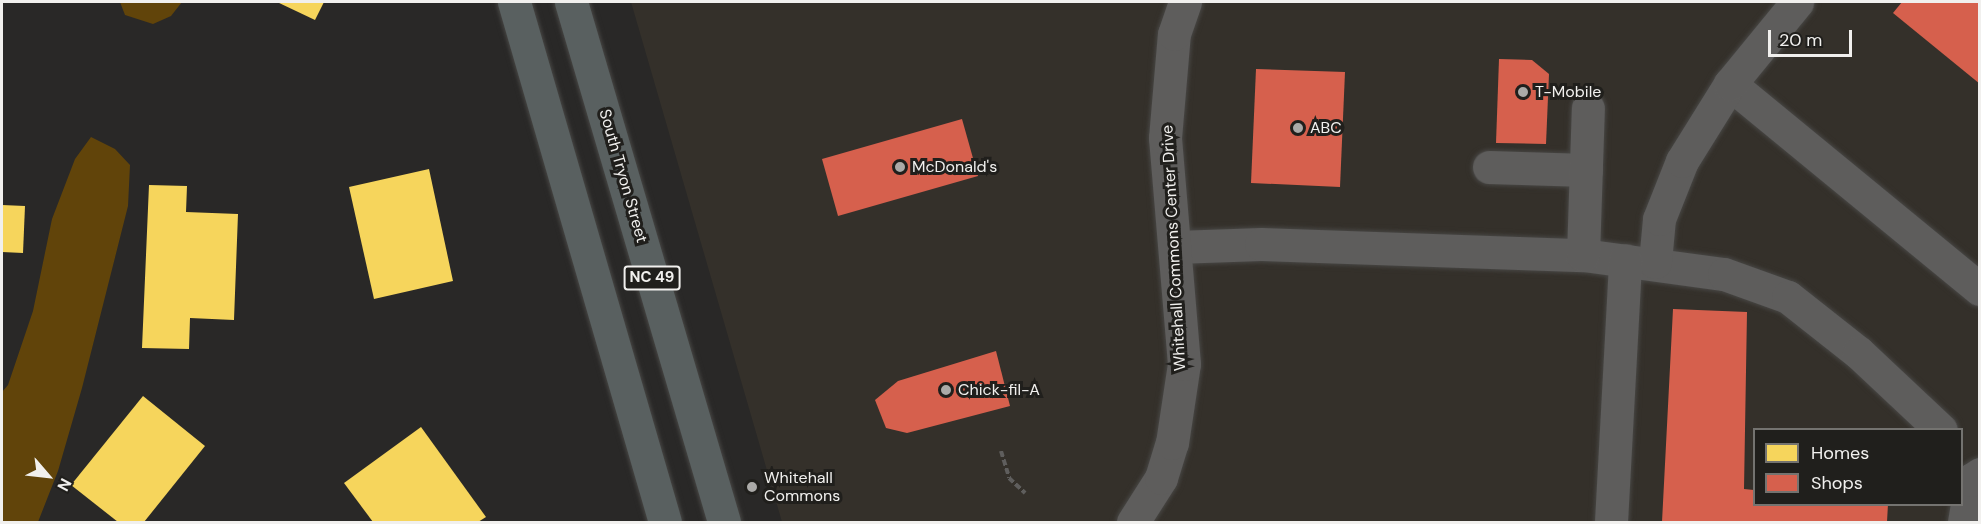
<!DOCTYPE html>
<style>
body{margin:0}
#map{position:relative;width:1981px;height:524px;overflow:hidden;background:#292827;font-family:"DM Sans",sans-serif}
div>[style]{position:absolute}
.built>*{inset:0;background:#34302a}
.green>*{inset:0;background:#61440a}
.homes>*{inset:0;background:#f6d55c}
.shops>*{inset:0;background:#d6604d}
.path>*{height:4px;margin-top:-2px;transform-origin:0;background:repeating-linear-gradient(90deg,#5f5e5d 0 6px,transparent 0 9px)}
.roads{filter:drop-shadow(0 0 2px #474644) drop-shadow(0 0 2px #474644)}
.minor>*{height:33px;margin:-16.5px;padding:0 16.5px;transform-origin:16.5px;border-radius:16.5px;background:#5e5d5c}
.major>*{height:33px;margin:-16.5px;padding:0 16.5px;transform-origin:16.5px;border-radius:16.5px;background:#596060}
.dots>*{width:16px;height:16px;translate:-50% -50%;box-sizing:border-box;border:3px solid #201f1c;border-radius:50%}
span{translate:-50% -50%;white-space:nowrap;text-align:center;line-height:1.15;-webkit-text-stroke:6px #201f1c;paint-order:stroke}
.shield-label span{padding:2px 4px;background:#201f1c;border:2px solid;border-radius:4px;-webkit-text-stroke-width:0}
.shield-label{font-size:15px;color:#f1f0ee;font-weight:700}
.poi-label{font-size:16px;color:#f1f0ee}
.left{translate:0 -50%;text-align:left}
.street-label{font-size:16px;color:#f1f0ee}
.frame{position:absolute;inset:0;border:3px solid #f1f0ee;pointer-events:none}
.legend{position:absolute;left:1753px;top:428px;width:210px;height:78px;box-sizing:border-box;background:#201f1c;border:2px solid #747370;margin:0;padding:8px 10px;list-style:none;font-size:18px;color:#f1f0ee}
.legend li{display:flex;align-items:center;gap:12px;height:30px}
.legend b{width:30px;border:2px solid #747370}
.north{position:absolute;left:18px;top:446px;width:60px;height:60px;-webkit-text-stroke:4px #201f1c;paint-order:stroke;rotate:118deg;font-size:16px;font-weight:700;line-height:24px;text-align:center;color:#f1f0ee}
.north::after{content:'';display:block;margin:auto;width:21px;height:27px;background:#f1f0ee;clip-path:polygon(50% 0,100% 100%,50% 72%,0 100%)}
.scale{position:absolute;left:1768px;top:30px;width:84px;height:27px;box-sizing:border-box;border:3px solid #f1f0ee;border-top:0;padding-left:8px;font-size:18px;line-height:21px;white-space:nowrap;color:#f1f0ee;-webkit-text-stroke:4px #201f1c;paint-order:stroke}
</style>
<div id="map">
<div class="built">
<i style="clip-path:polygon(evenodd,631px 2px,1979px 2px,1979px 522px,782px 522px,631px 2px,1754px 430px,1962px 430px,1962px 504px,1754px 504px,1754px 430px)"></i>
</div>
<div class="green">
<i style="clip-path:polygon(120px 2px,182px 2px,171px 16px,153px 24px,125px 15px)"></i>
<i style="clip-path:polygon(91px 137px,115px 149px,130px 165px,128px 206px,82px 388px,58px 471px,38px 522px,2px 522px,2px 392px,8px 385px,33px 311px,52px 219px,75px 159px)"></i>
</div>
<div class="homes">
<i style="clip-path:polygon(277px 2px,324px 2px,315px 20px)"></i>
<i style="clip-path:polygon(429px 169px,453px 281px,374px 299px,349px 187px)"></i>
<i style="clip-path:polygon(149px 185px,187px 186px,186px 212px,238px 214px,234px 320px,190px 318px,189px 349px,142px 348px)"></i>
<i style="clip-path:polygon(2px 205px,25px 206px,23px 253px,2px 252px)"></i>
<i style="clip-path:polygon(143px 396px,205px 446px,144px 522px,118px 522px,71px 485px)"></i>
<i style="clip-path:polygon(421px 427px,486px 517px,478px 522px,373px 522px,344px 483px)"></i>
</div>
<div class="shops">
<i style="clip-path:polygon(1902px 2px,1980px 2px,1980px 84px,1893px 13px)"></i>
<i style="clip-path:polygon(1499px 59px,1532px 60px,1549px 74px,1546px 144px,1496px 143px)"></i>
<i style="clip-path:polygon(1256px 69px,1345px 72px,1340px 187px,1251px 183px)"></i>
<i style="clip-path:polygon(962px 119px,978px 176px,838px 216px,822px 159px)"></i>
<i style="clip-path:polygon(1673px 309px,1747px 312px,1744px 489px,1754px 490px,1754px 504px,1888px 504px,1887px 522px,1662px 522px)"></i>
<i style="clip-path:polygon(996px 351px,1010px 406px,907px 433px,886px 428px,875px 400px,898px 381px)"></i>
</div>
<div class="path">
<i style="left:1001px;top:451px;width:28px;rotate:73deg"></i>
<i style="left:1009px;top:478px;width:22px;rotate:43deg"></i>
</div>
<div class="roads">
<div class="minor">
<i style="left:1730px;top:84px;width:323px;rotate:39.4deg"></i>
<i style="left:1489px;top:167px;width:97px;rotate:1.8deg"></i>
<i style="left:1176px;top:247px;width:85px;rotate:-2deg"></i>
<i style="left:1261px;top:244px;width:322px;rotate:2deg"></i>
<i style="left:1583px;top:255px;width:142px;rotate:7.7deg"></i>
<i style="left:1724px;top:274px;width:68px;rotate:19.8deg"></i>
<i style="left:1788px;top:297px;width:90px;rotate:38.3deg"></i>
<i style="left:1859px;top:353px;width:112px;rotate:43.2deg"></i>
<i style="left:1583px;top:255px;width:147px;rotate:-88.1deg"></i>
<i style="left:1655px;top:262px;width:43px;rotate:-84.7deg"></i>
<i style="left:1659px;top:219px;width:62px;rotate:-68.4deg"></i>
<i style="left:1682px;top:161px;width:91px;rotate:-58.1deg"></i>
<i style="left:1730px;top:84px;width:106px;rotate:-50.7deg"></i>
<i style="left:1133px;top:522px;width:52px;rotate:-57.5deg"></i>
<i style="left:1161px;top:478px;width:37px;rotate:-73deg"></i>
<i style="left:1172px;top:443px;width:80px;rotate:-81.4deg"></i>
<i style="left:1184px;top:364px;width:227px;rotate:-94.8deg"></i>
<i style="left:1165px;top:138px;width:104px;rotate:-85.1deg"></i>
<i style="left:1174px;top:34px;width:34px;rotate:-71deg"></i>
<i style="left:1611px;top:522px;width:262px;rotate:-86.9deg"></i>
<i style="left:1964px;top:522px;width:43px;rotate:-80.5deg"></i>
<i style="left:1971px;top:480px;width:11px;rotate:-34deg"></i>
</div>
<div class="major">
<i style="left:514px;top:2px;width:541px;rotate:73.81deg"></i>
<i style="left:571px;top:2px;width:542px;rotate:73.6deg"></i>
</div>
</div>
<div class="dots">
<i style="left:1523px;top:92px;background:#abaaa8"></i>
<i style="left:1298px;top:128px;background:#abaaa8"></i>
<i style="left:900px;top:167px;background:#abaaa8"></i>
<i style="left:946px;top:390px;background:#abaaa8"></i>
<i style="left:752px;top:487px;background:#abaaa8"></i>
</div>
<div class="shield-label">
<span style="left:652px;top:278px">NC 49</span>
</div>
<div class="poi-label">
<span class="left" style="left:1535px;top:92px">T-Mobile</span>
<span class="left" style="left:1310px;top:128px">ABC</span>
<span class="left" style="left:912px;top:167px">McDonald's</span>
<span class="left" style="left:958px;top:390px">Chick-fil-A</span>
<span class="left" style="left:764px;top:487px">Whitehall<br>Commons</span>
</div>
<div class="street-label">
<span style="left:623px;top:176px;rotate:74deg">South Tryon Street</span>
<span style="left:1174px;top:248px;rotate:-93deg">Whitehall Commons Center Drive</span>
</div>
<div class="frame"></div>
<ul class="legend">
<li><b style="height:16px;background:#f6d55c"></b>Homes</li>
<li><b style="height:16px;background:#d6604d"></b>Shops</li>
</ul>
<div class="north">N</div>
<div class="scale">20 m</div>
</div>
